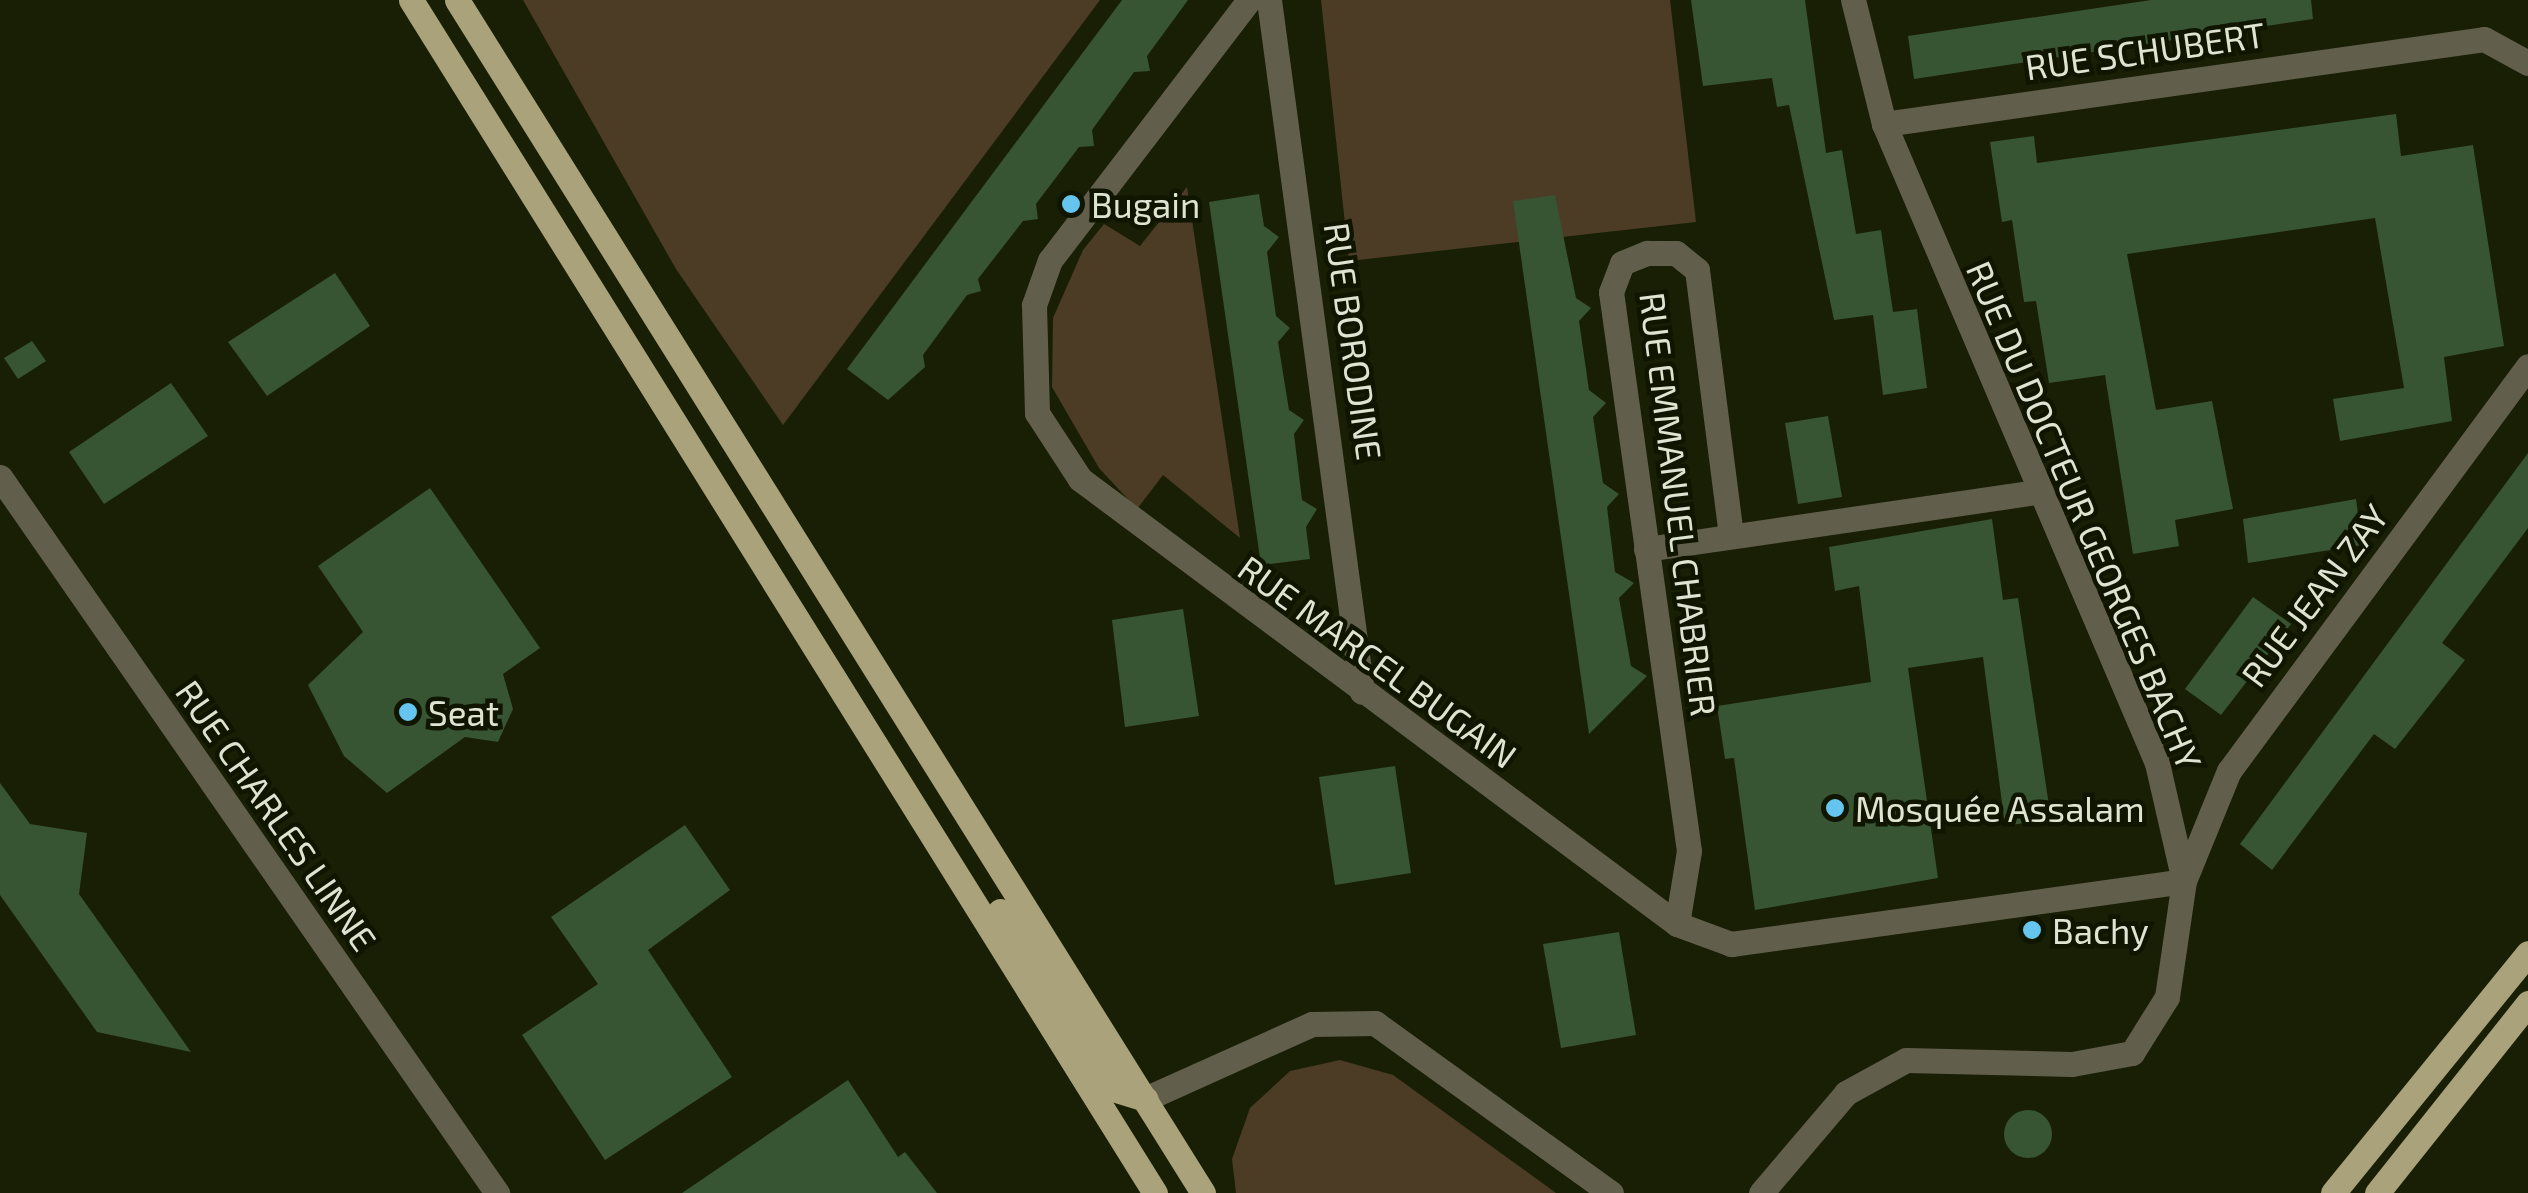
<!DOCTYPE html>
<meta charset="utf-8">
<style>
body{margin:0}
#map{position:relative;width:2528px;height:1193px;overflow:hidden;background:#191f04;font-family:"Exo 2",sans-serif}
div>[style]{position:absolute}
.green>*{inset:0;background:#4c3c26}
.building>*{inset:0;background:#375433}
.round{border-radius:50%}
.minor>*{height:25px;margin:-12.5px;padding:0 12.5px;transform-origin:12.5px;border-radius:12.5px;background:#625e4c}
.major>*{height:25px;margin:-12.5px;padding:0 12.5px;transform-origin:12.5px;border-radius:12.5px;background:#a9a27b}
.dots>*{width:28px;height:28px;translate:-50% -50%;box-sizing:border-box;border:5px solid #101500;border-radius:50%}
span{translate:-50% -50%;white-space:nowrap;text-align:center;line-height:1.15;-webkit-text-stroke:9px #101500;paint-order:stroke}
.street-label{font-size:35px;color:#dee3d2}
.poi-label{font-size:35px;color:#dee3d2}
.left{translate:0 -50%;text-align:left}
</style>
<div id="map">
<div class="green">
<i style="clip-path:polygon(523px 0,1100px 0,783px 425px,676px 269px)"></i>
<i style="clip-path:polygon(1321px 0,1670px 0,1696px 222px,1349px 261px)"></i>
<i style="clip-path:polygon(1187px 187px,1240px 538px,1163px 475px,1137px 509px,1099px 468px,1052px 387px,1053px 318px,1083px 250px,1104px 224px,1140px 246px)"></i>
<i style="clip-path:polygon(1340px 1060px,1393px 1075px,1556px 1193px,1236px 1193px,1232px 1159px,1250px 1108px,1290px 1071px)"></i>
</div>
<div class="building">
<i style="clip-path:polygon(1122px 0,1188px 0,1147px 56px,1150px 71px,1134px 72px,1092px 130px,1094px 146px,1079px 147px,1036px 204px,1038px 219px,1023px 221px,978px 279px,981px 291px,967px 295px,923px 355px,925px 367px,888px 400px,847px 369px)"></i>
<i style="clip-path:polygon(1691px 0,1805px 0,1826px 153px,1842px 150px,1856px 234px,1881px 230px,1893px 312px,1917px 309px,1927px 388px,1883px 395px,1873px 315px,1834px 320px,1789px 105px,1777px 107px,1772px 78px,1703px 86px)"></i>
<i style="clip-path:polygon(2151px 0,2311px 0,2313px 19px,1914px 79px,1908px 36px)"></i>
<i style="clip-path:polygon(2396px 114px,2401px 156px,2473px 145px,2504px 346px,2444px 357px,2452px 421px,2340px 441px,2333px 399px,2404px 388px,2375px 218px,2127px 254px,2156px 410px,2212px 401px,2233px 509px,2175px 520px,2179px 546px,2133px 554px,2105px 375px,2049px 383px,2036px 301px,2024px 302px,2012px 220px,2002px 222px,1990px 142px,2034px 136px,2037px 163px)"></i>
<i style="clip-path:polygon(1259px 194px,1264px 226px,1279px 237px,1267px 252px,1276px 316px,1290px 328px,1278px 342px,1289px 410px,1304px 420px,1294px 434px,1302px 500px,1317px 509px,1306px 527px,1310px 559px,1261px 565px,1209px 202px)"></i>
<i style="clip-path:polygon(1555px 195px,1576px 298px,1591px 308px,1579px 321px,1589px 390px,1606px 403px,1593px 417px,1603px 483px,1619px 494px,1607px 507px,1615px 572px,1634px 583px,1619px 598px,1631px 666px,1647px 676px,1589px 734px,1513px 201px)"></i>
<i style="clip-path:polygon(335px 273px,370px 326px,267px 396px,228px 342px)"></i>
<i style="clip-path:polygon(32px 341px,46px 361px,18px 379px,4px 358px)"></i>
<i style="clip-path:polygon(171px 383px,208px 436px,104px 504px,69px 452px)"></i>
<i style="clip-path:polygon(1828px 416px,1842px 497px,1798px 504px,1785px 423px)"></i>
<i style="clip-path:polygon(2528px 453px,2528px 528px,2442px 643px,2465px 660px,2395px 749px,2374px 734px,2272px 870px,2240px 844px)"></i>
<i style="clip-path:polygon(430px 488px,540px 648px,503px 674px,513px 709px,498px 742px,465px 737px,387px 793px,344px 756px,308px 685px,363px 632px,318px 566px)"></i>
<i style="clip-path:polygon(2356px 499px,2362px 545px,2248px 563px,2243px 519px)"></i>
<i style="clip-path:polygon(1992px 519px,2003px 600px,2018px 598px,2051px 819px,2005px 826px,1983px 657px,1908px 668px,1938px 878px,1755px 910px,1734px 758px,1725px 759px,1717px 706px,1871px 682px,1859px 586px,1835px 591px,1829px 547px)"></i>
<i style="clip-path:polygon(2253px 597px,2291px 624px,2221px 715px,2185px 689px)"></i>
<i style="clip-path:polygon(1183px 609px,1199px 716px,1125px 727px,1112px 620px)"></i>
<i style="clip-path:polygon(1395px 766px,1411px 873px,1335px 885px,1319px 777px)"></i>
<i style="clip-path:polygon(0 783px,30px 824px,87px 833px,79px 894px,191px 1052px,97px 1032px,0 895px)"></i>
<i style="clip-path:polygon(685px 825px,730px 890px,648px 950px,732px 1077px,605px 1160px,522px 1035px,598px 984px,551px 917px)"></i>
<i style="clip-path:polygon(1619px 932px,1636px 1035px,1561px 1048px,1543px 944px)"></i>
<i style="clip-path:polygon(848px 1080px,898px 1157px,905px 1152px,937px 1193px,682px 1193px)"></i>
<i class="round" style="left:2004px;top:1110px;width:48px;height:48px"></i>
</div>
<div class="minor">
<i style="left:1249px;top:0;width:327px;rotate:127.4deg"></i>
<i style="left:1050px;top:260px;width:48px;rotate:109.6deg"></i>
<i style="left:1034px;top:305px;width:108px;rotate:88.4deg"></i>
<i style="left:1037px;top:413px;width:79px;rotate:56.9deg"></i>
<i style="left:1080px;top:479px;width:745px;rotate:36.7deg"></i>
<i style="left:1677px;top:924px;width:58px;rotate:20.3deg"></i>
<i style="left:1731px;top:944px;width:457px;rotate:-7.9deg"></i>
<i style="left:1269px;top:0;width:698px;rotate:82.35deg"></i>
<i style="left:1884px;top:124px;width:606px;rotate:-8.06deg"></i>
<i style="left:2484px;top:39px;width:50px;rotate:28.6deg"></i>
<i style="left:0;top:477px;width:872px;rotate:55.23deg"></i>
<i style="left:1646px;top:549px;width:394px;rotate:-8.3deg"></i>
<i style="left:2184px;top:881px;width:119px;rotate:-67.8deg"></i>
<i style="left:2229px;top:771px;width:503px;rotate:-53.56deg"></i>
<i style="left:1677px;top:924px;width:74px;rotate:-80.7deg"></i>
<i style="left:1689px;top:851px;width:564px;rotate:-97.94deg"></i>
<i style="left:1611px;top:292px;width:31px;rotate:-69deg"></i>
<i style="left:1622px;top:263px;width:27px;rotate:-22deg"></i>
<i style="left:1647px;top:253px;width:29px"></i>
<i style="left:1676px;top:253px;width:27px;rotate:39deg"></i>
<i style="left:1697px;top:270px;width:268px;rotate:82.7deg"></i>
<i style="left:1145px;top:1099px;width:183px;rotate:-24.2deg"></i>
<i style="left:1312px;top:1024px;width:63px;rotate:-0.9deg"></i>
<i style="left:1375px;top:1023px;width:291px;rotate:35.8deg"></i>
<i style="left:1761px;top:1193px;width:131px;rotate:-49.6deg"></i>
<i style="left:1846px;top:1093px;width:68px;rotate:-28.8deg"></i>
<i style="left:1906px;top:1060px;width:166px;rotate:1.4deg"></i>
<i style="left:2072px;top:1064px;width:61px;rotate:-10.4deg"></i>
<i style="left:2132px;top:1053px;width:66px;rotate:-58deg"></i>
<i style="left:2167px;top:997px;width:117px;rotate:-81.7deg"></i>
<i style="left:2184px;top:881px;width:121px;rotate:-102.9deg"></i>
<i style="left:2157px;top:763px;width:695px;rotate:-113.13deg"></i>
<i style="left:1884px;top:124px;width:128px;rotate:-104deg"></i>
</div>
<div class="major">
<i style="left:411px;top:0;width:1406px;rotate:58.05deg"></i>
<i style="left:457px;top:0;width:1407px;rotate:57.98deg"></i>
<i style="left:1000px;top:911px;width:211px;rotate:57.6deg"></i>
<i style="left:1113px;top:1089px;width:34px;rotate:17deg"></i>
<i style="left:2333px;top:1193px;width:309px;rotate:-50.9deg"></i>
<i style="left:2377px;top:1193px;width:243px;rotate:-51.5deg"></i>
</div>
<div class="dots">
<i style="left:1071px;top:204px;background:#65c5ee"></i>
<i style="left:408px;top:712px;background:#65c5ee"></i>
<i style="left:1835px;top:808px;background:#65c5ee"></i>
<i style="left:2032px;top:930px;background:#65c5ee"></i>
</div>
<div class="street-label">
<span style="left:2145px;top:50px;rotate:-8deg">RUE SCHUBERT</span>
<span style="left:1354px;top:341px;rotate:82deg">RUE BORODINE</span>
<span style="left:1679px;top:504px;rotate:83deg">RUE EMMANUEL CHABRIER</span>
<span style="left:2085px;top:515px;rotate:67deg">RUE DU DOCTEUR GEORGES BACHY</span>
<span style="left:2314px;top:595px;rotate:-53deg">RUE JEAN ZAY</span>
<span style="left:1378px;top:661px;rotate:36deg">RUE MARCEL BUGAIN</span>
<span style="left:277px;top:815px;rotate:55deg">RUE CHARLES LINNE</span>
</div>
<div class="poi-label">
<span class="left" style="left:1091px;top:204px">Bugain</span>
<span class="left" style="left:428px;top:712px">Seat</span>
<span class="left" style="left:1855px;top:808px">Mosquée Assalam</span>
<span class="left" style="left:2052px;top:930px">Bachy</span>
</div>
</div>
